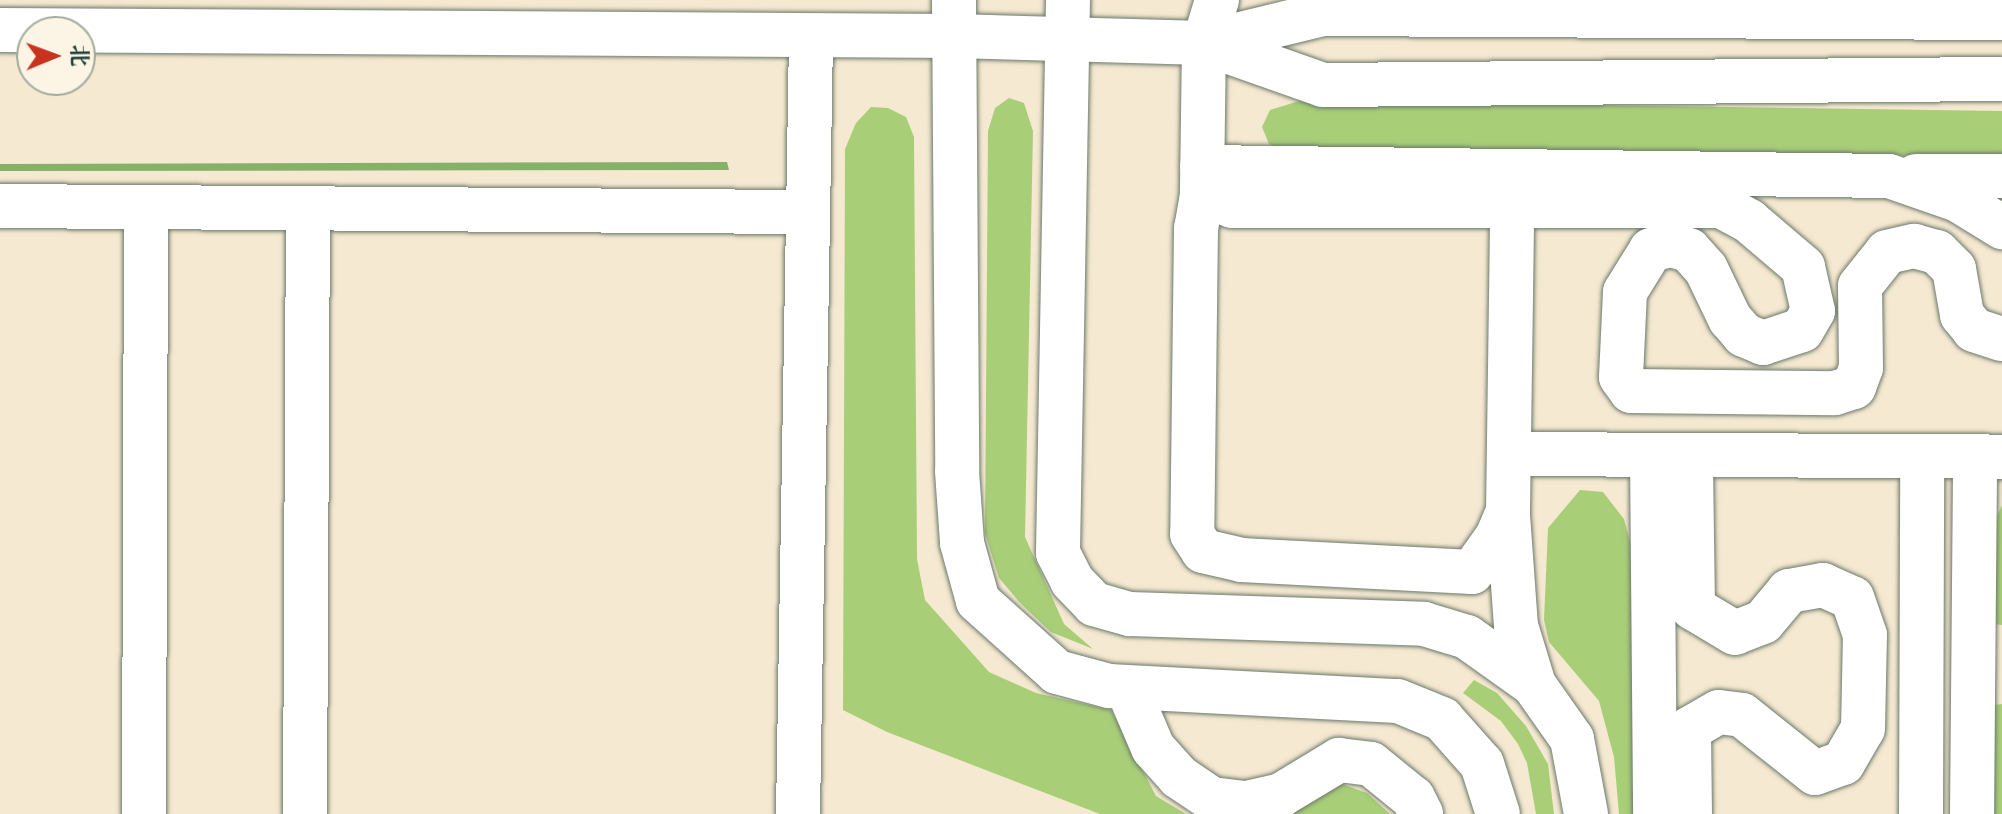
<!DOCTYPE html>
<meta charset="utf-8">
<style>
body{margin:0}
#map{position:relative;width:2002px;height:814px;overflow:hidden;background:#f6e9d1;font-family:"IM FELL DW Pica","Noto Serif SC",serif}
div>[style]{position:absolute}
.green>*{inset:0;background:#a9ce78}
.forest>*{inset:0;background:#86b168}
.roads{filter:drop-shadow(0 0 2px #6a796b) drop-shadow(0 0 2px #6a796b)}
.minor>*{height:44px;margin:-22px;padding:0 22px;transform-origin:22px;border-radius:22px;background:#fff}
span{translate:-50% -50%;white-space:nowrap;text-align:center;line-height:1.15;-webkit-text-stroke:6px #fcf5e5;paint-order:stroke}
.north{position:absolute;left:16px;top:16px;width:80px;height:80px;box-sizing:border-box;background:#fcf5e5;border:2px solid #a4ab9e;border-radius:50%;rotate:89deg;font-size:22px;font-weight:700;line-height:32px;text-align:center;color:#1f3d34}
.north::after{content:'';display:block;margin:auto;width:28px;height:36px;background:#c8321e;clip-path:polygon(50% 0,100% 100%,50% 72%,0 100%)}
</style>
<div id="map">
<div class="green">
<i style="clip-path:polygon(1009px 98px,1024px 103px,1033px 131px,1025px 537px,1064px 624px,1093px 649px,1051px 632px,1020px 603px,999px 578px,985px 533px,988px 131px,995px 108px)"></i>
<i style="clip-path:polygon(1299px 101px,2002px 111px,2002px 156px,1289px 152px,1269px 144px,1262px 127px,1270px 110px)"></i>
<i style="clip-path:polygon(871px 107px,888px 108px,906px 117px,914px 137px,917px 559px,925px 600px,989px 672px,1036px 693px,1111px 710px,1156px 796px,1186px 814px,1100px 814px,887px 732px,843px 710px,845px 149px,856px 123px)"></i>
<i style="clip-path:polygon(1580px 490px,1603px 492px,1624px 519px,1634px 556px,1636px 814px,1619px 814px,1614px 757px,1599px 701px,1549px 642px,1544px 620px,1548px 528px)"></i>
<i style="clip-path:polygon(2002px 505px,2002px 625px,1993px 624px,1992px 528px)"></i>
<i style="clip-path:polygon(1474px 680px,1497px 693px,1526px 726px,1548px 764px,1554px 814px,1536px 814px,1527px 763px,1518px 744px,1501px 721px,1463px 693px)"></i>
<i style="clip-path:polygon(2002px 704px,2002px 814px,1995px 814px,1995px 705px)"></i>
<i style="clip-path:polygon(1339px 783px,1367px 793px,1390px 814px,1276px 814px)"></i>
</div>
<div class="forest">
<i style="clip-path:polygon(727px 162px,729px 170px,0 171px,0 164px)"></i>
</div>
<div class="roads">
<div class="minor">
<i style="left:954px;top:0;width:471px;rotate:89.6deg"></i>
<i style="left:957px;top:471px;width:72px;rotate:86deg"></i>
<i style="left:962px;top:543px;width:60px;rotate:74.6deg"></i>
<i style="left:978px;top:601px;width:106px;rotate:41.9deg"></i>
<i style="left:1057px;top:672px;width:54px;rotate:15.1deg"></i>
<i style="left:1109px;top:686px;width:289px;rotate:3deg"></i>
<i style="left:1398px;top:701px;width:48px;rotate:22.2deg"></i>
<i style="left:1442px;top:719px;width:60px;rotate:48.4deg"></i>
<i style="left:1482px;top:764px;width:52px;rotate:72.3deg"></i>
<i style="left:1068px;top:0;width:553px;rotate:91.04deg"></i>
<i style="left:1058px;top:553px;width:31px;rotate:63deg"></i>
<i style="left:1072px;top:581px;width:32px;rotate:46deg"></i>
<i style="left:1094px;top:604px;width:37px;rotate:16deg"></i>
<i style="left:1130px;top:614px;width:294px;rotate:1.9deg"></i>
<i style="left:1424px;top:624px;width:45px;rotate:16.8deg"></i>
<i style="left:1467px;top:637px;width:82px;rotate:35.6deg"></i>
<i style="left:1534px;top:685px;width:66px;rotate:54.9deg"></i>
<i style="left:1572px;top:739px;width:76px;rotate:79.4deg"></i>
<i style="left:1217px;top:0;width:45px;rotate:106.8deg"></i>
<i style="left:1204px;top:43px;width:152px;rotate:90.8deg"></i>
<i style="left:1202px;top:195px;width:34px;rotate:100deg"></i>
<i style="left:1196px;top:228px;width:306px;rotate:90.7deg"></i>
<i style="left:1192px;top:534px;width:20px;rotate:57deg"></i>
<i style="left:1203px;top:551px;width:39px;rotate:13deg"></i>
<i style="left:1241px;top:560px;width:231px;rotate:3deg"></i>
<i style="left:1472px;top:572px;width:43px;rotate:-54.5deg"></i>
<i style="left:1497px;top:537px;width:28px;rotate:-67deg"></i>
<i style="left:1508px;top:511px;width:305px;rotate:-89.2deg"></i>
<i style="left:0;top:30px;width:954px;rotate:0.36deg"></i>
<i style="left:954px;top:36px;width:250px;rotate:1.6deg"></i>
<i style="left:1204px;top:43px;width:122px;rotate:-13.7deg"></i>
<i style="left:1323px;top:14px;width:679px;rotate:0.34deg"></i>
<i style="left:1204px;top:43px;width:126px;rotate:19.4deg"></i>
<i style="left:1323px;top:85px;width:679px;rotate:-0.51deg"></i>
<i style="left:1202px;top:167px;width:687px;rotate:0.75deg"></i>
<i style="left:1889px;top:176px;width:73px;rotate:19.2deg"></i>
<i style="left:1958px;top:200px;width:52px;rotate:31.5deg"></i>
<i style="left:1916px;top:176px;width:86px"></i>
<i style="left:1202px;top:195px;width:32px;rotate:20deg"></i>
<i style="left:1232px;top:206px;width:489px"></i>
<i style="left:1721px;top:206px;width:32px;rotate:28deg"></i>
<i style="left:1749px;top:221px;width:71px;rotate:40.4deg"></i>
<i style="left:1803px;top:267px;width:45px;rotate:77.2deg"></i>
<i style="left:1813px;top:311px;width:22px;rotate:120deg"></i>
<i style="left:1802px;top:330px;width:41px;rotate:161.6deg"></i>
<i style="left:1763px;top:343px;width:21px;rotate:-157deg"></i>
<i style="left:1744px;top:335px;width:21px;rotate:-131deg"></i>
<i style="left:1730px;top:319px;width:55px;rotate:-115.6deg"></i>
<i style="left:1706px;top:269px;width:25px;rotate:-132deg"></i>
<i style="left:1689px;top:250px;width:20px;rotate:-165deg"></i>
<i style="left:1670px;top:245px;width:20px;rotate:165deg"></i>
<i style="left:1651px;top:250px;width:49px;rotate:121.8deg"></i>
<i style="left:1625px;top:292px;width:85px;rotate:92.7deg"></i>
<i style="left:1621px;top:377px;width:17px;rotate:54deg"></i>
<i style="left:1631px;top:391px;width:204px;rotate:0.6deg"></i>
<i style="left:1835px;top:393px;width:20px;rotate:-18deg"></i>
<i style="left:1854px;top:387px;width:20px;rotate:-70deg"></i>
<i style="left:1861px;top:368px;width:82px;rotate:-90.7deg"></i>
<i style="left:1860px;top:286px;width:43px;rotate:-51.5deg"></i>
<i style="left:1887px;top:252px;width:28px;rotate:-13deg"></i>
<i style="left:1914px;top:246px;width:24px;rotate:15deg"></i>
<i style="left:1937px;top:252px;width:24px;rotate:45deg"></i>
<i style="left:1954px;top:269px;width:47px;rotate:80.1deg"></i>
<i style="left:1962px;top:315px;width:19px;rotate:51deg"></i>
<i style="left:1974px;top:330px;width:29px;rotate:18deg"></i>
<i style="left:0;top:206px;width:806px;rotate:0.43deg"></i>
<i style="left:1509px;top:454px;width:493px;rotate:0.3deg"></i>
<i style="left:1652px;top:456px;width:358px;rotate:89.5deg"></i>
<i style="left:1508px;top:515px;width:111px;rotate:85.9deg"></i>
<i style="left:1516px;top:626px;width:62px;rotate:73deg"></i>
<i style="left:1127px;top:687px;width:66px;rotate:66.9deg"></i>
<i style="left:1153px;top:748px;width:39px;rotate:48deg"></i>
<i style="left:1179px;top:777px;width:40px;rotate:34deg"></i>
<i style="left:1212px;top:799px;width:35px;rotate:7deg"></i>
<i style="left:1247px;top:803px;width:35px;rotate:-13deg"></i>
<i style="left:1281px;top:795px;width:68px;rotate:-31.1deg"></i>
<i style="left:1339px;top:760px;width:32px;rotate:7deg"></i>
<i style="left:1371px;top:764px;width:54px;rotate:39deg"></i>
<i style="left:1413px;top:798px;width:18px;rotate:63deg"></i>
<i style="left:144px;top:814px;width:607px;rotate:-89.81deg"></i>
<i style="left:305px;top:814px;width:606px;rotate:-89.72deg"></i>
<i style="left:798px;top:814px;width:775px;rotate:-89.04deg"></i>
<i style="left:1690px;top:814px;width:85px;rotate:-90.7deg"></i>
<i style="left:1689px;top:729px;width:34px;rotate:-30deg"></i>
<i style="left:1719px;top:712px;width:23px;rotate:7deg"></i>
<i style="left:1742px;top:715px;width:93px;rotate:38.5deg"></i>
<i style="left:1815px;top:773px;width:30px;rotate:-20deg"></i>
<i style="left:1843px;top:763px;width:39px;rotate:-60deg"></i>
<i style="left:1863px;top:729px;width:94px;rotate:-88.8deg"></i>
<i style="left:1865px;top:635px;width:39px;rotate:-109deg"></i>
<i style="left:1852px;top:598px;width:32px;rotate:-156deg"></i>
<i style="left:1823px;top:585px;width:35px;rotate:170deg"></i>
<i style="left:1789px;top:591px;width:40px;rotate:130deg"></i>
<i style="left:1763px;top:622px;width:30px;rotate:159deg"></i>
<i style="left:1735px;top:633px;width:49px;rotate:-149.2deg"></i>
<i style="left:1693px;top:608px;width:152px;rotate:-90.8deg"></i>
<i style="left:1921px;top:814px;width:357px;rotate:-89.8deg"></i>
<i style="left:1972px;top:814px;width:357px;rotate:-89.5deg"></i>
</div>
</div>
<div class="north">北</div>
</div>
